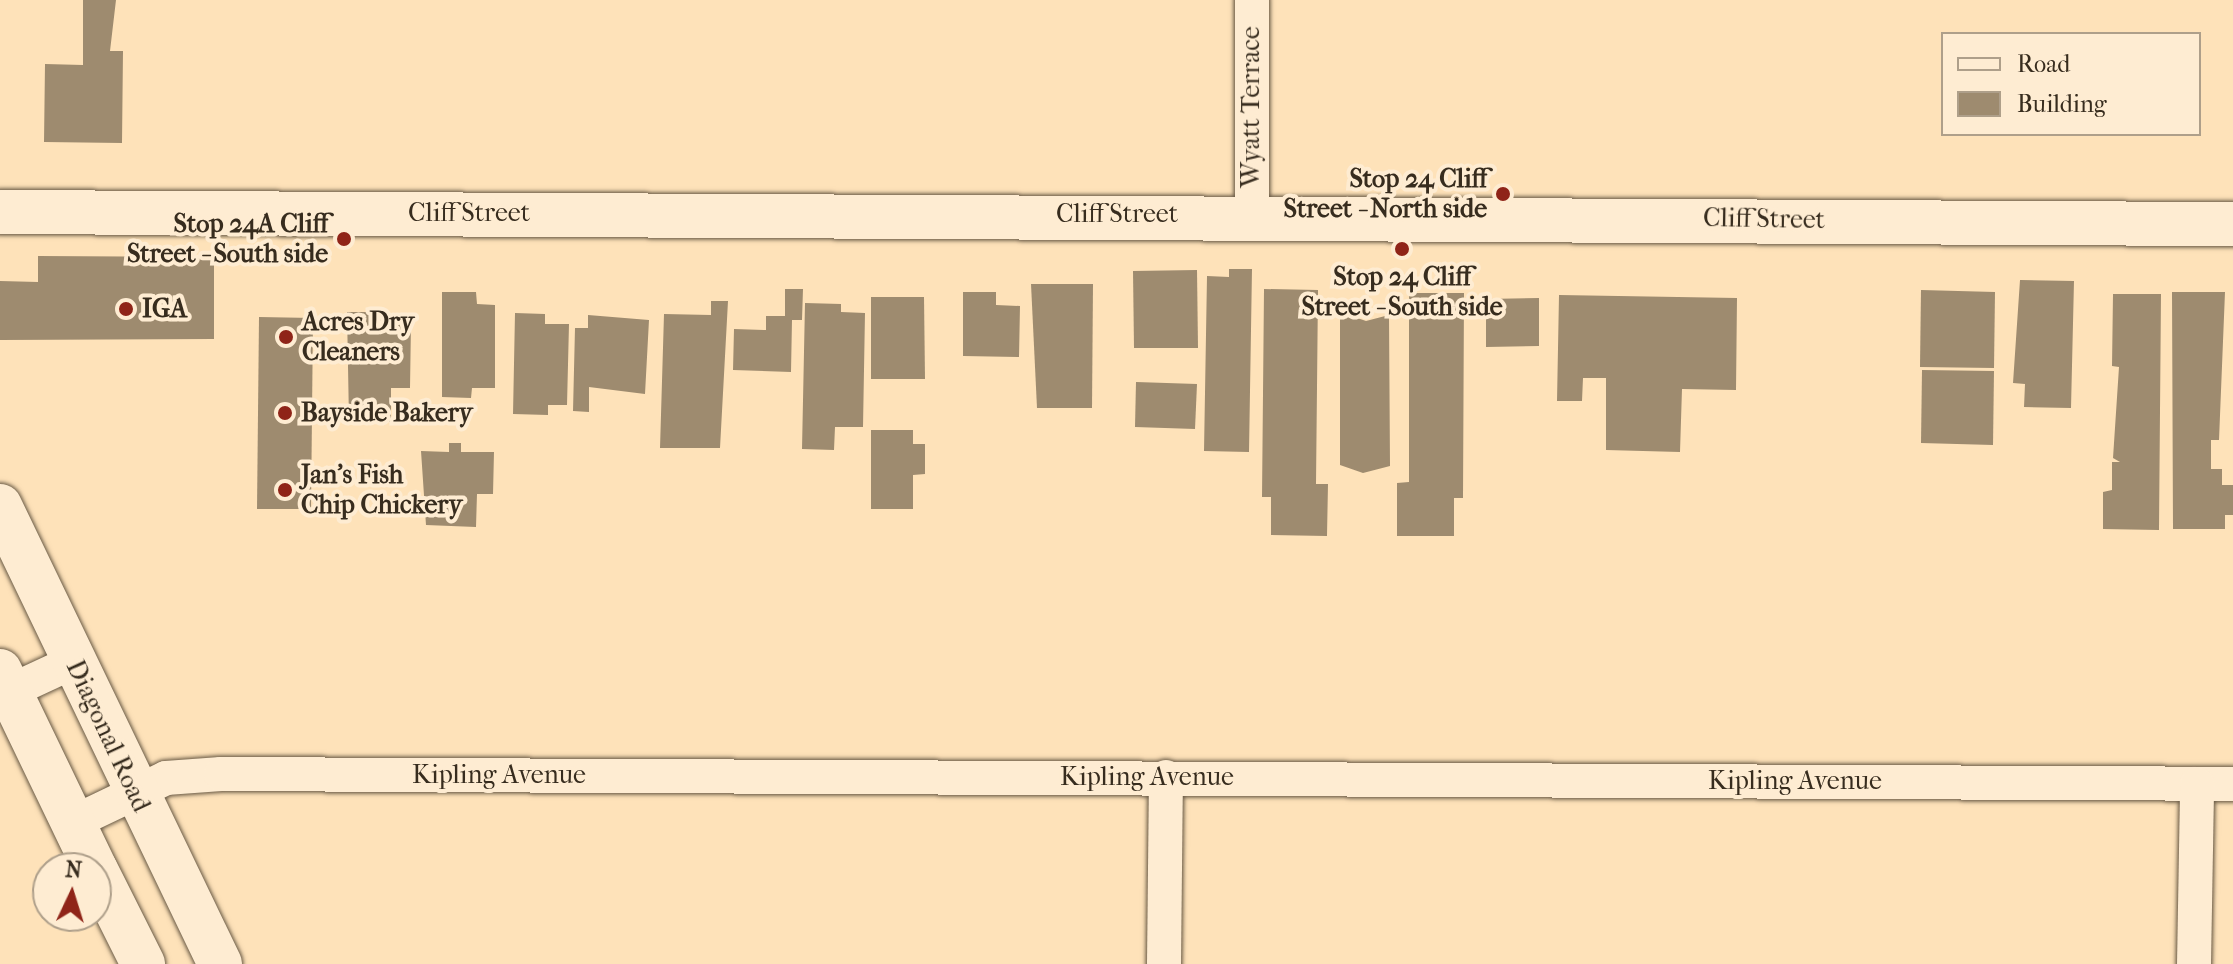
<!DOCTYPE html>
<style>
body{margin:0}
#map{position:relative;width:2233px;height:964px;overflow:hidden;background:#fee2b9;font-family:"IM FELL French Canon",serif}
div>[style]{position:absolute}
.building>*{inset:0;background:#9e8b6f}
.roads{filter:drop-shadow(0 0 2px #695a45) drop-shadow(0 0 2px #695a45)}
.street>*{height:34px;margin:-17px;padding:0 17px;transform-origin:17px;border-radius:17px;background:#feecd2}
.secondary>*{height:44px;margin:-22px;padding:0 22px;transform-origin:22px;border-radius:22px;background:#feecd2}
.dots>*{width:22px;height:22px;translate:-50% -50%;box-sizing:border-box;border:4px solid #feecd2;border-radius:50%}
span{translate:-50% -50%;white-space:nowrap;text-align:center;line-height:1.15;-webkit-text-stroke:8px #feecd2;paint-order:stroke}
.street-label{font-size:26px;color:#372c1e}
.poi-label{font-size:26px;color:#372c1e;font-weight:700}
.right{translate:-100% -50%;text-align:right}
.left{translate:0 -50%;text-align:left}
.legend{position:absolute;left:1941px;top:32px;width:260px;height:104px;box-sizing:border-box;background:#feecd2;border:2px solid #ae9f8a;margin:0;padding:10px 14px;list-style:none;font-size:24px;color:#372c1e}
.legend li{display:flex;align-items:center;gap:16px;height:40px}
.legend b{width:40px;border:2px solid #ae9f8a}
.north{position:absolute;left:32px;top:852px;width:80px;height:80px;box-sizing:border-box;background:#feecd2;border:2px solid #ae9f8a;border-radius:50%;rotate:4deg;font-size:22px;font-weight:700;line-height:32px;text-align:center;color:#372c1e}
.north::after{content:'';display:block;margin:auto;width:28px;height:36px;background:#8f2418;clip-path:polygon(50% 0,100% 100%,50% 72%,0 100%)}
</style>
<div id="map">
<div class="building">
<i style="clip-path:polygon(83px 0,116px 0,110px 51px,123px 51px,122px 143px,44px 142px,45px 64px,83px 65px)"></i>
<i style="clip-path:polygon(38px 256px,214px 257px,214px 339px,0 340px,0 281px,38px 282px)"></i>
<i style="clip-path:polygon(1229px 269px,1252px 269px,1249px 452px,1204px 451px,1207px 276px,1229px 277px)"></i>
<i style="clip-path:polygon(1197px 270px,1198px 348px,1134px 348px,1133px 271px)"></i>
<i style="clip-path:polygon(2020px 280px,2074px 281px,2071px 408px,2024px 407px,2025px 384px,2013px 383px)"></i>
<i style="clip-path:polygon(1031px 284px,1093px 284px,1092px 408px,1037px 408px)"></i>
<i style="clip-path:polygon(785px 289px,803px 289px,802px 320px,792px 320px,791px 372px,733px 370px,734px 329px,766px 330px,766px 316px,785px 316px)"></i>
<i style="clip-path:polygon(1264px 289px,1318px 290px,1316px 484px,1328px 484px,1327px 536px,1271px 535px,1271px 497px,1262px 497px)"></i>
<i style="clip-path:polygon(1921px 290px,1995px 292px,1994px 368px,1920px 367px)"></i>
<i style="clip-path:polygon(442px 292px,476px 292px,477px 304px,495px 305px,495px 388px,472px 388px,471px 398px,442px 397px)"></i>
<i style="clip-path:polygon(963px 292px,996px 292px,996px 305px,1020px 306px,1019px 357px,963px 356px)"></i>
<i style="clip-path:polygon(2172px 292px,2225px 292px,2219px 440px,2211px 440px,2211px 469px,2222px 469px,2222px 485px,2233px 485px,2233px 515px,2225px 515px,2225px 529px,2173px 529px)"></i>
<i style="clip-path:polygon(1409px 293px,1464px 293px,1463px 498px,1454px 498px,1454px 536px,1397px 536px,1397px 483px,1409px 482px)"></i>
<i style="clip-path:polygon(2113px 294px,2161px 294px,2159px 530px,2103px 529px,2103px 492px,2112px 490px,2112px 462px,2120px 462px,2113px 458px,2119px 367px,2112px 366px)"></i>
<i style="clip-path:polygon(1559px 295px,1737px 298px,1736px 390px,1682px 389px,1680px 452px,1606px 450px,1606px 378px,1583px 378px,1582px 401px,1557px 401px)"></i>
<i style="clip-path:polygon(871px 297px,924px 297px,925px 379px,871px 379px)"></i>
<i style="clip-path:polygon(1539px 298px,1539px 346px,1486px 347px,1486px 299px)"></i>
<i style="clip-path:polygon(711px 301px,728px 301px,720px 448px,660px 448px,664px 314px,711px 315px)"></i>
<i style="clip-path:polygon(805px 303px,841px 304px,841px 312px,865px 313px,863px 427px,835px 427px,834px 450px,802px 449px)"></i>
<i style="clip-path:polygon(347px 312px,388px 312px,388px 323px,411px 323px,410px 388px,391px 388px,391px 422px,349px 421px)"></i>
<i style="clip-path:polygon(1340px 312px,1366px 321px,1389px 315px,1390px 466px,1363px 473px,1340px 465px)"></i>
<i style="clip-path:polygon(515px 313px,545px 314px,545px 324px,569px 324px,567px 405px,548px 405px,548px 415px,513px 414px)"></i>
<i style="clip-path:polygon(588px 315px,649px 320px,645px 394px,589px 387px,589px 412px,573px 411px,575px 328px,588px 328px)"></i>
<i style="clip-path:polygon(259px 317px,313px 318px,311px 509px,257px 509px)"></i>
<i style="clip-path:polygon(1922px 370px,1994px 371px,1993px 445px,1921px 443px)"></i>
<i style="clip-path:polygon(1136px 382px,1197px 384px,1195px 429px,1135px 427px)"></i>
<i style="clip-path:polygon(871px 430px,913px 430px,913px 444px,925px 444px,925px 474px,913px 475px,913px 509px,871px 509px)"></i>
<i style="clip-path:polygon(449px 443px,461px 443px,461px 452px,494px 452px,493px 494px,477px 494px,476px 527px,426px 525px,421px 451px,449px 452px)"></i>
</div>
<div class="roads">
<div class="street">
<i style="left:1252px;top:215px;width:215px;rotate:-90deg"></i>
<i style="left:0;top:696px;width:81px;rotate:-25deg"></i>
<i style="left:72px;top:823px;width:104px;rotate:-25.6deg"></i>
<i style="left:166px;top:778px;width:55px;rotate:-4.2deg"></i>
<i style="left:221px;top:774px;width:2012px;rotate:0.28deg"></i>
<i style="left:1164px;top:964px;width:187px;rotate:-89.4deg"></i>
<i style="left:2194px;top:964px;width:180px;rotate:-89deg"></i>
</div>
<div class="secondary">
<i style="left:0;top:212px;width:2233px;rotate:0.31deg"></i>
<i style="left:0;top:506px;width:508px;rotate:64.34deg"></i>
<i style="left:0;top:671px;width:219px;rotate:64.3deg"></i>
<i style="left:96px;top:870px;width:105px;rotate:63.4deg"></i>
</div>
</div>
<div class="dots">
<i style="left:1503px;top:194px;background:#8f2418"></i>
<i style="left:344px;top:239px;background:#8f2418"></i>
<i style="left:1402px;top:249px;background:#8f2418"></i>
<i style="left:126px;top:309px;background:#8f2418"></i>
<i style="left:286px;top:337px;background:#8f2418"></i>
<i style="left:285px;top:413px;background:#8f2418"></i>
<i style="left:285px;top:490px;background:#8f2418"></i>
</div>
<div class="street-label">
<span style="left:1251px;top:107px;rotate:-90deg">Wyatt Terrace</span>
<span style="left:469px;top:213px">Cliff Street</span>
<span style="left:1117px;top:214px">Cliff Street</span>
<span style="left:1764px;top:219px;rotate:1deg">Cliff Street</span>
<span style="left:108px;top:736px;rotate:65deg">Diagonal Road</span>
<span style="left:499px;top:775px">Kipling Avenue</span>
<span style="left:1147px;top:777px">Kipling Avenue</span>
<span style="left:1795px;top:781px">Kipling Avenue</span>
</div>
<div class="poi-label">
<span class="right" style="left:1487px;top:194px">Stop 24 Cliff<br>Street - North side</span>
<span class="right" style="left:328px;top:239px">Stop 24A Cliff<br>Street - South side</span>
<span style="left:1402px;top:292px">Stop 24 Cliff<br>Street - South side</span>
<span class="left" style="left:142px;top:309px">IGA</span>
<span class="left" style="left:302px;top:337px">Acres Dry<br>Cleaners</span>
<span class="left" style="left:301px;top:413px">Bayside Bakery</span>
<span class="left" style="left:301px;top:490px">Jan's Fish<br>Chip Chickery</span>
</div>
<ul class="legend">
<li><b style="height:10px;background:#feecd2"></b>Road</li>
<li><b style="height:22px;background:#9e8b6f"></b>Building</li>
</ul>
<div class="north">N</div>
</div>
